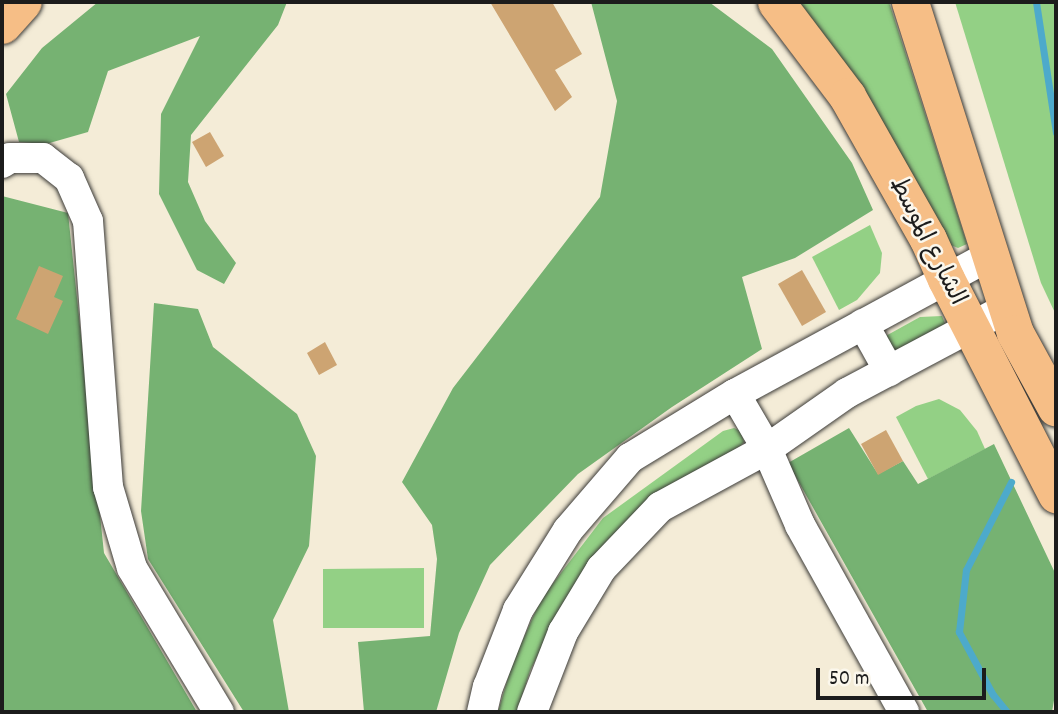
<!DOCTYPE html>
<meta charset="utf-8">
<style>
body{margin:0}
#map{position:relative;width:1058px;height:714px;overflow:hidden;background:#f4ecd7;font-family:Dekko,"Playpen Sans Arabic",sans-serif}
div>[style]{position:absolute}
.green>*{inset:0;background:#93d085}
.forest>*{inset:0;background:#76b272}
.stream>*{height:7px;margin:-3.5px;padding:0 3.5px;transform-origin:3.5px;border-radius:3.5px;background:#4daacb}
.building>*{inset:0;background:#cda472}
.roads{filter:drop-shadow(0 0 2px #3c3b38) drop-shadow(0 0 2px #3c3b38)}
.minor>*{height:30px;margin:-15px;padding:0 15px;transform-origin:15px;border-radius:15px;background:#fff}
.major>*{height:37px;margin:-18.5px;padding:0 18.5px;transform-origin:18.5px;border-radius:18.5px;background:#f6be86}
span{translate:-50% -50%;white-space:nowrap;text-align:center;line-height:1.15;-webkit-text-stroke:5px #fbf7ec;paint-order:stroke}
.street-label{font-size:24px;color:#1c1c1c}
.frame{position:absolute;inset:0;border:4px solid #1c1c1c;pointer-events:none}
.scale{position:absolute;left:816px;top:668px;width:170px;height:32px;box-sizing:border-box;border:4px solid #1c1c1c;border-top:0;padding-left:9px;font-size:21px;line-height:24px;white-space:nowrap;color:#1c1c1c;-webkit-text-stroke:5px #fbf7ec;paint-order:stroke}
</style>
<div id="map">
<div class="green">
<i style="clip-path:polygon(790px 2px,889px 2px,967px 244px,958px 248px,948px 244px)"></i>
<i style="clip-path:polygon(955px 2px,1056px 2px,1056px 315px,1041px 283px)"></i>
<i style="clip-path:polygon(870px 225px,882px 253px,880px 273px,857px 300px,839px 310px,812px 257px)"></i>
<i style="clip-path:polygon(942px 316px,946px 326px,894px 360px,882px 338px,920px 317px)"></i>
<i style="clip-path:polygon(939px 399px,960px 410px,977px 431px,985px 449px,928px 479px,896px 417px,916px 406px)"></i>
<i style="clip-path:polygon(734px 428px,741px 431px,744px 442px,736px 451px,711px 462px,635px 519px,556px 618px,530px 671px,517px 712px,498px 712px,512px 664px,541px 599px,603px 518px,723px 431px)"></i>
<i style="clip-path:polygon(424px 568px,424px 628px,323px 628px,323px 569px)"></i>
</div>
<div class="forest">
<i style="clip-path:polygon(98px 2px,287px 2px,278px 25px,191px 135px,188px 182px,205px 221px,236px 263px,224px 284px,197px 270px,159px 194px,161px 114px,200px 36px,108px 71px,88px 132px,46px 144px,19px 142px,6px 94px,42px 48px)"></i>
<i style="clip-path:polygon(591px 2px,709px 2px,772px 49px,852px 163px,873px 210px,795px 258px,742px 277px,762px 349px,672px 407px,578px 474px,490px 565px,459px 633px,436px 712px,364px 712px,358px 642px,430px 636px,437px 559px,432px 525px,402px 482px,453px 388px,600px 197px,617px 101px)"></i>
<i style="clip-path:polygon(2px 196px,68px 213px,104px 553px,197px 712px,2px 712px)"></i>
<i style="clip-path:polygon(154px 303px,198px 309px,213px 347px,297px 414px,316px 456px,309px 546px,273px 620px,289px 712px,244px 712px,148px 559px,141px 511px)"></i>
<i style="clip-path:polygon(849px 428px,878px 474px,903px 461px,918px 484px,994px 444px,1056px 575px,1056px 689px,1052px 712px,928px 712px,788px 463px)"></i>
</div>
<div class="stream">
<i style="left:1036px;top:2px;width:132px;rotate:81.3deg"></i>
<i style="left:1007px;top:712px;width:22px;rotate:-129deg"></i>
<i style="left:993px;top:695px;width:72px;rotate:-118.4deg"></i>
<i style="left:959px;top:632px;width:62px;rotate:-83.6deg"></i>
<i style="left:966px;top:570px;width:99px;rotate:-62.9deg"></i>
</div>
<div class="building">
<i style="clip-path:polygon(490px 2px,552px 2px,582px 54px,555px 70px,572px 97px,555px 111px)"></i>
<i style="clip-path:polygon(210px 132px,224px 156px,206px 167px,192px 142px)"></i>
<i style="clip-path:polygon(39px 266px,63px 276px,54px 297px,63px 301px,48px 334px,16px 319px)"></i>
<i style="clip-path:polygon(802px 270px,826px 312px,802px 326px,778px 284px)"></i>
<i style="clip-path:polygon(325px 342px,337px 365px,319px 375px,307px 353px)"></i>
<i style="clip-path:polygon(886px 430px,903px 461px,878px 475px,861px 444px)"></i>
</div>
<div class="roads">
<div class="minor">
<i style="left:2px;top:163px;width:9px;rotate:-32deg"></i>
<i style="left:10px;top:158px;width:33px"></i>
<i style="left:43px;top:158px;width:33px;rotate:38deg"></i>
<i style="left:69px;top:178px;width:47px;rotate:66.2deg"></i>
<i style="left:88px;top:221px;width:267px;rotate:85.7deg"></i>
<i style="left:108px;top:487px;width:84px;rotate:73.5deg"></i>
<i style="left:132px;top:568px;width:168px;rotate:58.9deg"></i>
<i style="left:863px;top:324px;width:54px;rotate:61deg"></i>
<i style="left:735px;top:394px;width:64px;rotate:59.8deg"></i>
<i style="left:767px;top:449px;width:83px;rotate:66.5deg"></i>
<i style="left:800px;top:525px;width:214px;rotate:60.9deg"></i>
<i style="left:482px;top:712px;width:26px;rotate:-77deg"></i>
<i style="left:488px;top:687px;width:83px;rotate:-68.7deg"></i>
<i style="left:518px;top:610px;width:94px;rotate:-58deg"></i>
<i style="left:568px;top:530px;width:95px;rotate:-49.3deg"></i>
<i style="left:630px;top:458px;width:123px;rotate:-31.4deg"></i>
<i style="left:735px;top:394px;width:291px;rotate:-28.5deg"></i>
<i style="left:532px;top:712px;width:86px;rotate:-68.8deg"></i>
<i style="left:563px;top:632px;width:74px;rotate:-58.9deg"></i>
<i style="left:601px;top:569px;width:86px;rotate:-46.4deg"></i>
<i style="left:660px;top:507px;width:122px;rotate:-28.5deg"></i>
<i style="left:767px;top:449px;width:98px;rotate:-35deg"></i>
<i style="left:847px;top:393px;width:181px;rotate:-28deg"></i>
</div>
<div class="major">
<i style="left:776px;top:2px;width:118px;rotate:52.9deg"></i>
<i style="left:847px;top:96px;width:164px;rotate:60.5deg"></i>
<i style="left:928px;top:239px;width:44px;rotate:65.8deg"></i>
<i style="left:946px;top:279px;width:242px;rotate:62.9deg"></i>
<i style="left:910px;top:2px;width:347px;rotate:72.4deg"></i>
<i style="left:1015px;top:333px;width:85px;rotate:61.3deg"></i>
<i style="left:2px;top:25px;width:31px;rotate:-48deg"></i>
</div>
</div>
<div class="street-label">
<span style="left:926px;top:242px;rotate:63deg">الشارع الموسط</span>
</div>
<div class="frame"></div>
<div class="scale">50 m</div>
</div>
